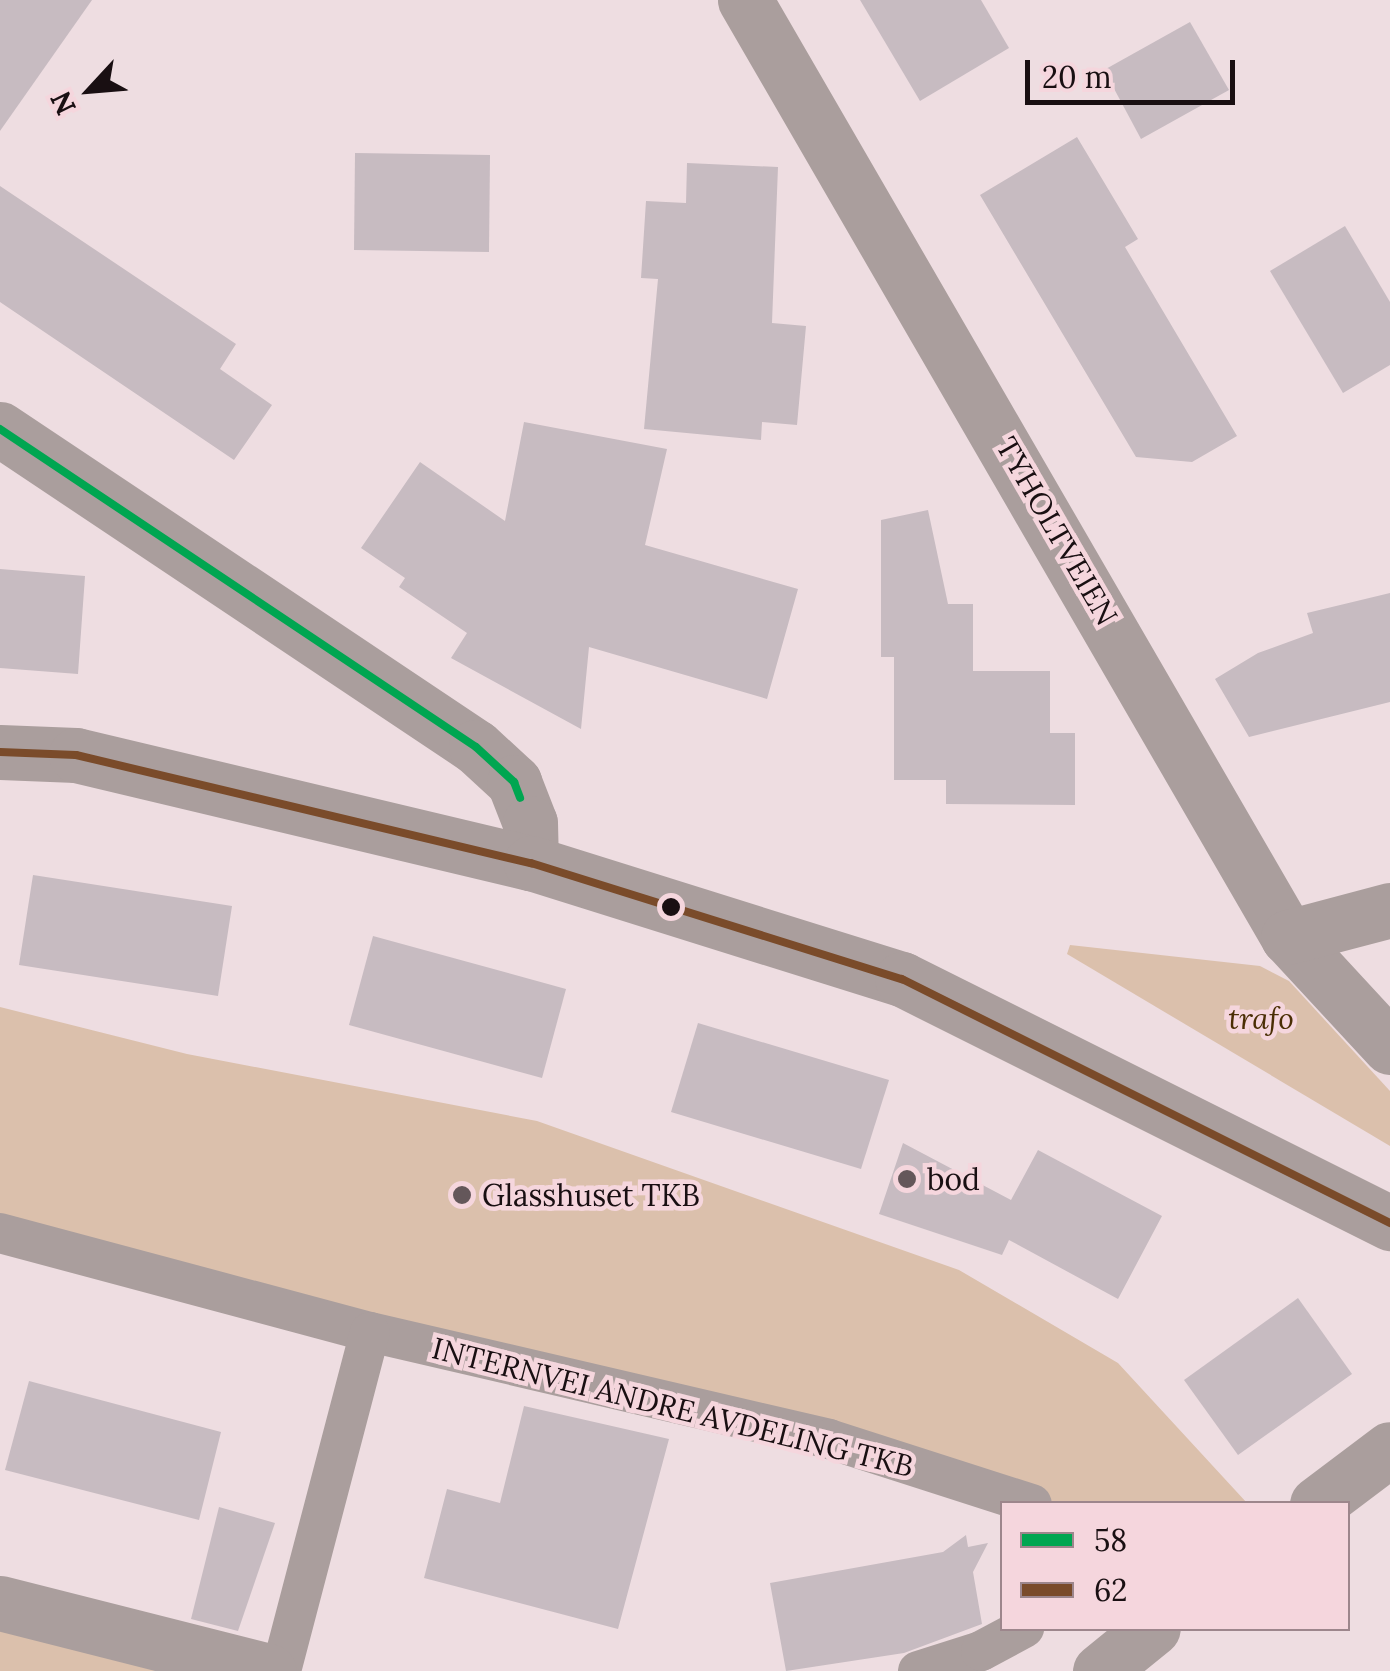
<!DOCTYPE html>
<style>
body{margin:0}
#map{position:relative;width:1390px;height:1671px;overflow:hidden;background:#eedde1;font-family:Lora,serif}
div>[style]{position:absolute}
.green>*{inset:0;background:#dbc0ac}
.building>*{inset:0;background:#c7bbc1}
.lane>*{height:40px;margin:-20px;padding:0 20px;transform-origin:20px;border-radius:20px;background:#aa9e9d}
.street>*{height:55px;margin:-27.5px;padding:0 27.5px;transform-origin:27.5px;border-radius:27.5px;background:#aa9e9d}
.bus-1>*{height:8px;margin:-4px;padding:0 4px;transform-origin:4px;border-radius:4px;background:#00a651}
.bus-2>*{height:8px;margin:-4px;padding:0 4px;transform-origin:4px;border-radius:4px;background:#7a4b2a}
.dots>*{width:28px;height:28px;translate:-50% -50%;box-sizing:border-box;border:5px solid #f5d6dd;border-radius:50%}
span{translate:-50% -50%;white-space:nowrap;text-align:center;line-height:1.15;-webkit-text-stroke:9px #f5d6dd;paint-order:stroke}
.street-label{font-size:30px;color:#190f12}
.park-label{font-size:30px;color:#4a2e04;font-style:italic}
.poi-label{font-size:30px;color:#190f12}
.left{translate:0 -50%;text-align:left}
.legend{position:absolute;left:1000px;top:1501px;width:350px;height:130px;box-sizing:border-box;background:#f5d6dd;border:2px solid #9d868c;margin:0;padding:12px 18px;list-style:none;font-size:30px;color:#190f12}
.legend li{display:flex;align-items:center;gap:20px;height:50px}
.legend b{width:50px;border:2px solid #9d868c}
.north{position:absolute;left:40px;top:40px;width:100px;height:100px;-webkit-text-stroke:8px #f5d6dd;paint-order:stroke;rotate:244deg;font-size:28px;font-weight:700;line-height:40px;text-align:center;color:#190f12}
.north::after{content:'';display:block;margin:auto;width:35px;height:45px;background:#190f12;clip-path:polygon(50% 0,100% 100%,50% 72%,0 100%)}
.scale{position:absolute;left:1025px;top:60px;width:210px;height:45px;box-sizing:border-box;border:5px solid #190f12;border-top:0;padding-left:12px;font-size:30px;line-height:35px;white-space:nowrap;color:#190f12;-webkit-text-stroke:8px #f5d6dd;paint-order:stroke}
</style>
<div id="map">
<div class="green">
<i style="clip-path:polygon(1070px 945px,1260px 966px,1289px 981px,1390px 1091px,1390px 1146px,1067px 954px)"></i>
<i style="clip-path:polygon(0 1007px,187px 1054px,537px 1121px,959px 1270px,1118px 1363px,1247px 1503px,1032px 1503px,0 1233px)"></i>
<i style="clip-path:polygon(0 1603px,269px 1671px,0 1671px)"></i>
</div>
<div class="building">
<i style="clip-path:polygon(0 0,92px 0,0 131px)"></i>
<i style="clip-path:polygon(860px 0,981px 0,1009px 48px,920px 101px)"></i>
<i style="clip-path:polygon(1190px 22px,1229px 90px,1141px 139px,1104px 70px)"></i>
<i style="clip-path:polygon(1077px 137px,1138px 239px,1125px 247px,1237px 436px,1192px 462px,1136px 457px,980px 195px)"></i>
<i style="clip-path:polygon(355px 153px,490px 155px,489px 252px,354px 250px)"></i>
<i style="clip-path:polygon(687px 163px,778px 167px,772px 323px,806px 326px,797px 425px,762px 422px,761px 440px,644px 429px,658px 279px,641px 278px,646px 201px,686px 203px)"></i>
<i style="clip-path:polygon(0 186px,236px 344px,220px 369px,272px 405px,234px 460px,0 302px)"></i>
<i style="clip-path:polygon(1345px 226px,1390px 302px,1390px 365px,1343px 393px,1270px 271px)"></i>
<i style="clip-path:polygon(524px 422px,667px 449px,645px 545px,798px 589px,767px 699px,589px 647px,581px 729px,451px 658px,467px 633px,399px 587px,405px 578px,361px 548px,420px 462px,505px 521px)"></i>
<i style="clip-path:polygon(928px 510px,948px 604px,973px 604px,973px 671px,1050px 671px,1050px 733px,1075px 733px,1075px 805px,946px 804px,946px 780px,894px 780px,894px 657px,881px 657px,881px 520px)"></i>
<i style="clip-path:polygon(0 569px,85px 576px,78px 674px,0 668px)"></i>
<i style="clip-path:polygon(1390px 593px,1390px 702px,1249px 737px,1215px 679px,1258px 653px,1313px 633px,1307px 613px)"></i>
<i style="clip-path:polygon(33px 875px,232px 906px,218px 996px,19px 965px)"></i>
<i style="clip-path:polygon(373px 936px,566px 989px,542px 1078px,349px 1025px)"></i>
<i style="clip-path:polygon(698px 1023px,889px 1080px,861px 1169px,671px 1112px)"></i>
<i style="clip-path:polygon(903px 1143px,1011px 1200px,1038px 1150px,1162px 1216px,1118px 1299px,1009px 1240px,1002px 1255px,879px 1214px)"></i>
<i style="clip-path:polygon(1298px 1298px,1352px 1374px,1238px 1455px,1184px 1380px)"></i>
<i style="clip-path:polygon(29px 1381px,221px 1432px,199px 1520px,5px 1470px)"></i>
<i style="clip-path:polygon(524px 1406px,669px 1439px,618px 1629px,424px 1578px,447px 1489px,500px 1503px)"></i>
<i style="clip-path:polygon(219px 1507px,275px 1523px,238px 1631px,191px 1619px)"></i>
<i style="clip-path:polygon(966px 1535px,968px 1547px,988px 1543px,973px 1572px,982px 1624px,904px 1653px,786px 1671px,770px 1583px,943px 1552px)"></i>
</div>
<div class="lane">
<i style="left:0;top:1233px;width:383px;rotate:15deg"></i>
<i style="left:370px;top:1332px;width:471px;rotate:13.1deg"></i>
<i style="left:829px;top:1439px;width:213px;rotate:17.8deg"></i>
<i style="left:281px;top:1671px;width:350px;rotate:-75.3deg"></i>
<i style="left:918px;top:1671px;width:66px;rotate:-17.6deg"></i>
<i style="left:981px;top:1651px;width:49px;rotate:-28.1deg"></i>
</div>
<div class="street">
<i style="left:745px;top:0;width:1083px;rotate:59.91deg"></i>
<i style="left:1288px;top:937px;width:150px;rotate:47.2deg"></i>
<i style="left:0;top:429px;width:572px;rotate:33.75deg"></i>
<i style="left:476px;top:747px;width:52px;rotate:42.6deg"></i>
<i style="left:514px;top:782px;width:44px;rotate:68.7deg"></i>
<i style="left:530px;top:823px;width:40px;rotate:88.6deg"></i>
<i style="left:0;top:752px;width:76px;rotate:2.3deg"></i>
<i style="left:76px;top:755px;width:468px;rotate:13.4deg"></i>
<i style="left:531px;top:863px;width:389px;rotate:17.4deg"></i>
<i style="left:902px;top:979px;width:546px;rotate:26.57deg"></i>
<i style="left:1288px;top:937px;width:106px;rotate:-14.8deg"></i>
<i style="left:1317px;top:1504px;width:91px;rotate:-37deg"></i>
<i style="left:0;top:1603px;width:277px;rotate:14.2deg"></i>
<i style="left:1100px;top:1671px;width:68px;rotate:-39.1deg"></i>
</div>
<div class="bus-1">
<i style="left:0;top:429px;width:572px;rotate:33.75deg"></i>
<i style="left:476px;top:747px;width:52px;rotate:42.6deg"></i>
<i style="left:514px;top:782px;width:17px;rotate:69deg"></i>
</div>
<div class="bus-2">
<i style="left:0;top:752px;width:76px;rotate:2.3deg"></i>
<i style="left:76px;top:755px;width:468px;rotate:13.4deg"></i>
<i style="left:531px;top:863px;width:389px;rotate:17.4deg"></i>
<i style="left:902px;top:979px;width:546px;rotate:26.57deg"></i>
</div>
<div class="dots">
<i style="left:671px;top:907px;background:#190f12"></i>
<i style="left:907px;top:1179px;background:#64575a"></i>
<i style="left:462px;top:1195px;background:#64575a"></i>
</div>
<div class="street-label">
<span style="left:1057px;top:531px;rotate:60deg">TYHOLTVEIEN</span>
<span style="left:673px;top:1407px;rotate:14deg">INTERNVEI ANDRE AVDELING TKB</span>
</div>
<div class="park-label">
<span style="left:1261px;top:1018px">trafo</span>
</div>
<div class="poi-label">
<span class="left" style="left:927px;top:1179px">bod</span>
<span class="left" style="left:482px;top:1195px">Glasshuset TKB</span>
</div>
<ul class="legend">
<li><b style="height:12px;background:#00a651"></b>58</li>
<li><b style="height:12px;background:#7a4b2a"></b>62</li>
</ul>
<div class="north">N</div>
<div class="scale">20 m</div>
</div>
